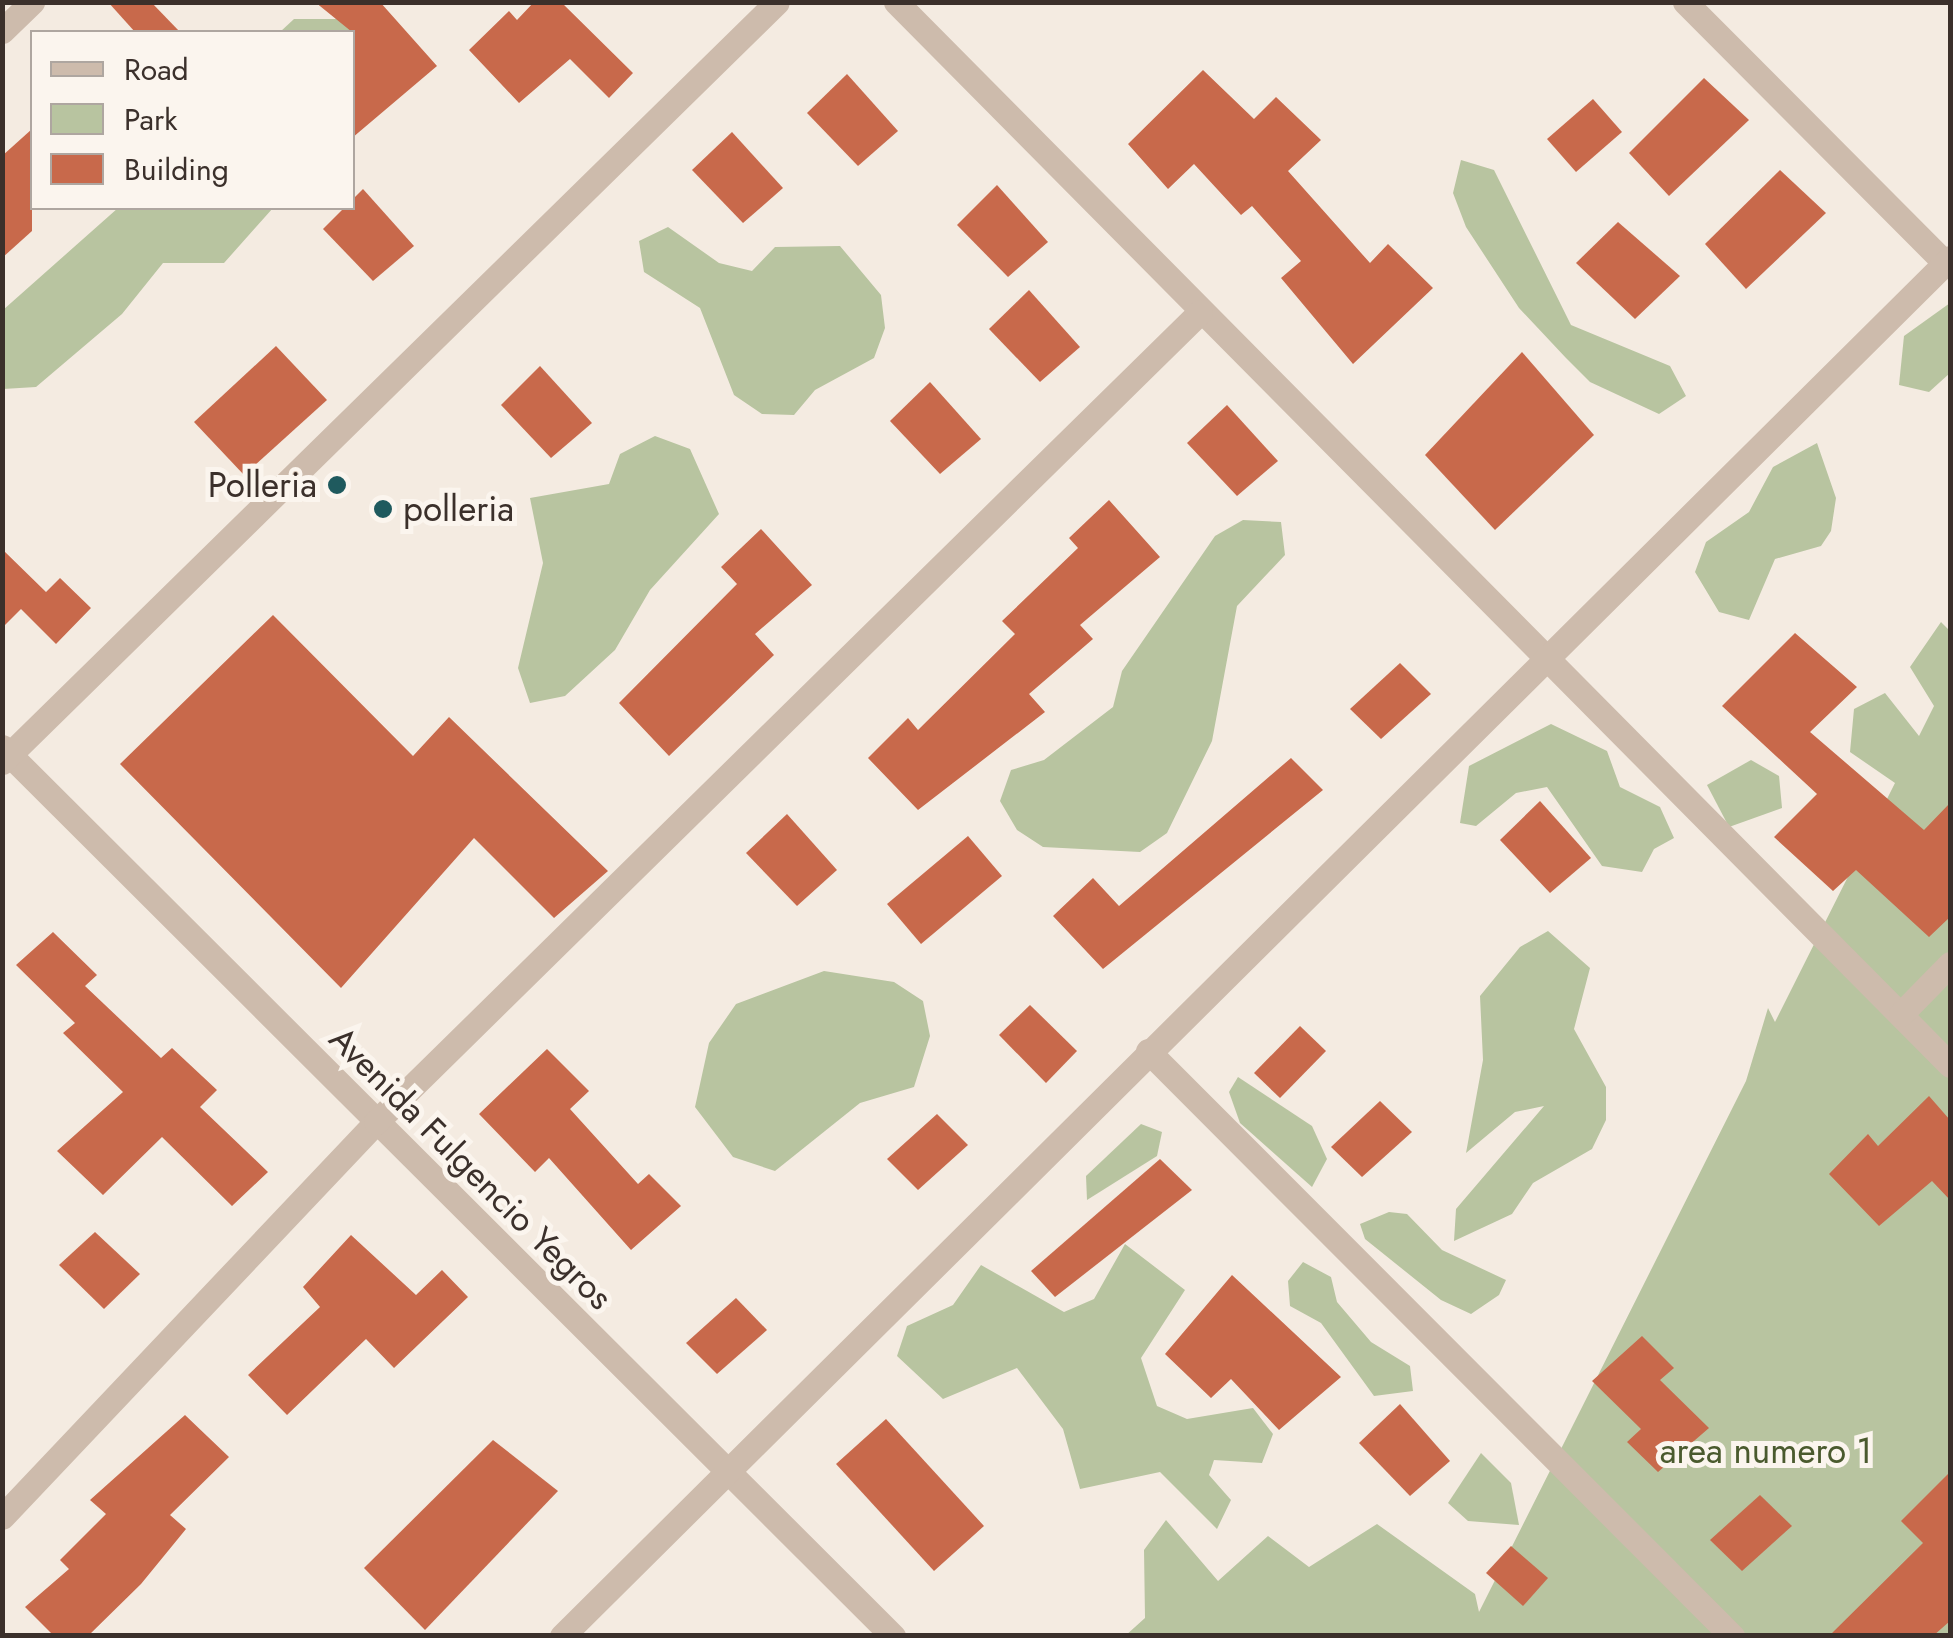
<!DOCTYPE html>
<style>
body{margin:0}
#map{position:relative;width:1953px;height:1638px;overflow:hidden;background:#f4ebe1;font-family:Jost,sans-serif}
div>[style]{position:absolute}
.green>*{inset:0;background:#b8c4a0}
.building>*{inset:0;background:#c8694b}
.street>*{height:25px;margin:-12.5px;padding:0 12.5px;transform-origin:12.5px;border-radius:12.5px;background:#cdbbac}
.dots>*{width:28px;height:28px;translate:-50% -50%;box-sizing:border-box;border:5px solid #fbf5ee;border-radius:50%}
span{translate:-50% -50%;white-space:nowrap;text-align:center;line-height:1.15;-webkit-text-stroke:10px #fbf5ee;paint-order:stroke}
.poi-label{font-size:35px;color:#3b302b}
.right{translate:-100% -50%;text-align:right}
.left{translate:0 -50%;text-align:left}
.street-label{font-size:35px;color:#3b302b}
.park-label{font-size:35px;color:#4a5a2e}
.frame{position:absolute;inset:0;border:5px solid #3b302b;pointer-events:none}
.legend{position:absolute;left:30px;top:30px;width:325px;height:180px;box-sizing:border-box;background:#fbf5ee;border:2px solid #aea6a0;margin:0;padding:12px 18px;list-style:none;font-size:30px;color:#3b302b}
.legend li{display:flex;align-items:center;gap:20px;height:50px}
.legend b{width:50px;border:2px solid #aea6a0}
</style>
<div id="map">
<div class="green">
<i style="clip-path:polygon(294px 19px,364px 19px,352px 32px,280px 32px)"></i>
<i style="clip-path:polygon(1461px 160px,1494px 170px,1571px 325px,1670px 366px,1686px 396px,1659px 414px,1590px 382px,1566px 358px,1519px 308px,1466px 227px,1453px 193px)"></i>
<i style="clip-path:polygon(118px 208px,273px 208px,224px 263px,163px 263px,122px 314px,36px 387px,3px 389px,3px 310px)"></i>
<i style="clip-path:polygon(668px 227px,719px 263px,752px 271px,775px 247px,840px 246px,881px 295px,885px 328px,874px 358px,815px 390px,794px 415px,762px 414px,734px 395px,700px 308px,644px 272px,639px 241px)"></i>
<i style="clip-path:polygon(1950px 303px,1950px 373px,1929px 392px,1899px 385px,1904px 336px)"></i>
<i style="clip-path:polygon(655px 436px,690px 449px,719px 514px,650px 590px,615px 650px,565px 696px,530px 703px,518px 668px,543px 563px,530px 498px,609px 484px,620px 454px)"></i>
<i style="clip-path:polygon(1817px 443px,1836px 498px,1831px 531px,1821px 546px,1775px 559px,1749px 620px,1719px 612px,1695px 572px,1706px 542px,1749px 512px,1773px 467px)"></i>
<i style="clip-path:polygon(1243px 520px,1281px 522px,1285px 555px,1237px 606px,1212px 741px,1167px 833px,1140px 852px,1043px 847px,1017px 830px,1000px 801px,1011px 770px,1044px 760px,1113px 707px,1122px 671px,1215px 536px)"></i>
<i style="clip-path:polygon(1941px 622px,1950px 631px,1950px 1635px,1125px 1636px,1145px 1618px,1144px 1550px,1166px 1520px,1218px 1581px,1268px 1536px,1309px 1567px,1377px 1524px,1475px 1594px,1479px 1612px,1746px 1081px,1768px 1008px,1775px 1022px,1895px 783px,1850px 752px,1854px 709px,1885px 693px,1919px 736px,1934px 706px,1910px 667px)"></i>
<i style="clip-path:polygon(1551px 724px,1607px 751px,1620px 787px,1660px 807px,1674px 838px,1654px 849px,1642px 872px,1602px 866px,1547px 787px,1516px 793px,1476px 826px,1460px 823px,1469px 766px)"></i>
<i style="clip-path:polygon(1751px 760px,1779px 776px,1782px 808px,1729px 827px,1707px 785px)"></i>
<i style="clip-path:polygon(1548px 931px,1590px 968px,1574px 1029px,1606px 1087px,1606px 1120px,1592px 1149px,1533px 1183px,1512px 1214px,1454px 1241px,1456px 1209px,1544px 1106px,1515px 1112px,1466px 1153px,1483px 1060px,1480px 996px,1520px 947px)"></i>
<i style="clip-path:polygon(824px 971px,894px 982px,923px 1001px,930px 1036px,914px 1087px,860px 1103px,775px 1171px,733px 1157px,695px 1107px,709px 1043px,736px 1004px)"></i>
<i style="clip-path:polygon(1238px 1077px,1312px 1126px,1327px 1159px,1312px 1187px,1240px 1123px,1229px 1092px)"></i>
<i style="clip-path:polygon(1141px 1124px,1162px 1132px,1157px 1156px,1087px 1200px,1086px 1176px)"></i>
<i style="clip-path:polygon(1389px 1212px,1407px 1214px,1442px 1250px,1506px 1280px,1499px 1295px,1471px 1314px,1441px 1300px,1365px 1239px,1360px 1224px)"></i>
<i style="clip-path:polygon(1125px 1244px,1185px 1290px,1141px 1358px,1157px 1406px,1187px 1419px,1253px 1408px,1273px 1434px,1262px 1463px,1214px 1460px,1209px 1475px,1231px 1500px,1217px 1529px,1160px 1472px,1080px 1489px,1063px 1429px,1017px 1368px,943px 1399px,897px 1356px,907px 1326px,953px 1305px,981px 1265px,1064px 1312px,1094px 1299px)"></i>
<i style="clip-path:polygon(1303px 1262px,1331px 1277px,1337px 1302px,1371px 1342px,1410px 1366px,1413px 1391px,1374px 1396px,1321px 1323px,1290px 1306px,1288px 1281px)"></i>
<i style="clip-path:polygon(1481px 1453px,1511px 1483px,1519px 1525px,1468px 1521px,1448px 1503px)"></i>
</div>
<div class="building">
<i style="clip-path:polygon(108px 2px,151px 2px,180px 32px,135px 32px)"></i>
<i style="clip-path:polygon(315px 2px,380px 2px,437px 66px,352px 138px,352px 32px)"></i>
<i style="clip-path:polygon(534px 2px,561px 2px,633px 73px,609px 98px,570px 59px,519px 103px,469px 50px,509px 11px,517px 20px)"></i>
<i style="clip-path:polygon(1203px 70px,1254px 119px,1276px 97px,1321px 140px,1288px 171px,1370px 263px,1388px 244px,1433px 288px,1353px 364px,1281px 278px,1301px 261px,1252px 206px,1241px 215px,1194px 164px,1168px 189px,1128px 144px)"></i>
<i style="clip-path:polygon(847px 74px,898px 131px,858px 166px,807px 113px)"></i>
<i style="clip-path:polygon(1704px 78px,1749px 120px,1669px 196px,1629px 153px)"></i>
<i style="clip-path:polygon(1593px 99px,1622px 132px,1576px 172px,1547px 139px)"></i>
<i style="clip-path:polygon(32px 129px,32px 231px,2px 258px,2px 156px)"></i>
<i style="clip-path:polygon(732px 132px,783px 188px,743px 223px,692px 170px)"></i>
<i style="clip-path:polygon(1780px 170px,1826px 213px,1746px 289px,1705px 244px)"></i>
<i style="clip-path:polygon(997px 185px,1048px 242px,1008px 277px,957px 225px)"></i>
<i style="clip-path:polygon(363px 189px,414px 246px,373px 281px,323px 229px)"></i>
<i style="clip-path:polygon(1618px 222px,1680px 276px,1635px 319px,1576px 263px)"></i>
<i style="clip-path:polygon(1029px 290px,1080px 347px,1040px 382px,989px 329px)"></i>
<i style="clip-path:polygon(276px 346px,327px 400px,244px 475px,194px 422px)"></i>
<i style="clip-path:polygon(1522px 352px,1594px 435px,1495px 530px,1425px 455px)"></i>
<i style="clip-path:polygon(540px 366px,592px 423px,551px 458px,501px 405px)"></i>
<i style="clip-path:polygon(930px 382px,981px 439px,940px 474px,890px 421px)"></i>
<i style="clip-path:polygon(1227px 405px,1278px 461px,1237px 496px,1187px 443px)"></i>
<i style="clip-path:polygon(1109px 500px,1160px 557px,1080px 625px,1093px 639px,1029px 694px,1045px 712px,918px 810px,868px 758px,908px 718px,918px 730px,1015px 634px,1002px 621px,1078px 548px,1069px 538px)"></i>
<i style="clip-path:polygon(761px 529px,812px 585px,755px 634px,774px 655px,669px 756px,619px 703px,737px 584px,721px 567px)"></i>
<i style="clip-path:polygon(2px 549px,46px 592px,60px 578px,91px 608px,56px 644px,21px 609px,2px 628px)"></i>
<i style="clip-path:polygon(273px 615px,413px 756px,449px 717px,608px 871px,554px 918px,474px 838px,341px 988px,120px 764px)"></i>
<i style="clip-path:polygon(1795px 633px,1857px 687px,1810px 732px,1924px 830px,1950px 803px,1950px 917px,1929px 937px,1856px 870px,1833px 891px,1774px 837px,1817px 794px,1722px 706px)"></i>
<i style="clip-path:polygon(1400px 663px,1431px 694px,1381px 739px,1350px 709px)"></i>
<i style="clip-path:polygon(1291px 758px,1323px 790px,1103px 969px,1053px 916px,1093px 878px,1119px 906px)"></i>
<i style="clip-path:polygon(1540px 801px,1591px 858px,1550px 893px,1500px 840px)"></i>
<i style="clip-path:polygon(787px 814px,837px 870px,797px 906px,746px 853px)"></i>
<i style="clip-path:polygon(968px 836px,1002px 876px,921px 944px,887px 904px)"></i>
<i style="clip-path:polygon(53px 932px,97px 975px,85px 986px,161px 1058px,172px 1048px,217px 1090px,200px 1107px,268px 1172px,232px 1206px,162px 1137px,103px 1195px,57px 1151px,123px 1092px,63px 1033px,75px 1023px,16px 965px)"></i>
<i style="clip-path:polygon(1030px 1005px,1077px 1051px,1046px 1083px,999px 1035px)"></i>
<i style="clip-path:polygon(1300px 1026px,1326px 1051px,1280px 1098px,1254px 1073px)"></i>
<i style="clip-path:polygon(547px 1049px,589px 1091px,570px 1109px,638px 1184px,649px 1174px,681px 1206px,631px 1250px,549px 1158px,535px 1172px,479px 1114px)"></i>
<i style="clip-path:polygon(1929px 1096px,1950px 1120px,1950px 1200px,1932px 1181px,1879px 1226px,1829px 1174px,1868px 1134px,1878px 1146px)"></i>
<i style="clip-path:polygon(1380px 1101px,1412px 1132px,1362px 1177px,1331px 1147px)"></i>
<i style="clip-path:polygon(937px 1114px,968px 1145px,918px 1190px,887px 1159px)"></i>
<i style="clip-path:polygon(1160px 1159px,1192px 1190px,1055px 1297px,1031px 1271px)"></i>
<i style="clip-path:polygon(95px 1232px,140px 1274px,104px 1309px,59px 1265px)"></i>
<i style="clip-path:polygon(351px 1235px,416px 1295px,442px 1270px,468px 1297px,394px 1368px,366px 1339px,287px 1415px,248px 1375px,320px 1307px,303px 1287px)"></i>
<i style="clip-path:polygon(1232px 1275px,1341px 1377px,1279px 1430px,1231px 1379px,1211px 1398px,1165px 1354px)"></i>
<i style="clip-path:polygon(736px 1298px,767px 1330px,717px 1374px,686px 1343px)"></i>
<i style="clip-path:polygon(1642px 1336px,1674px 1368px,1660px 1380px,1709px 1428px,1658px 1472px,1627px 1442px,1641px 1429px,1592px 1381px)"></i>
<i style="clip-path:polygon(1400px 1404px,1450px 1461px,1410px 1496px,1359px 1443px)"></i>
<i style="clip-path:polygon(185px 1415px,229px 1457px,170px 1515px,186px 1529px,141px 1584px,88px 1636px,54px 1636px,25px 1607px,69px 1569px,60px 1560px,106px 1514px,90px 1500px)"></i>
<i style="clip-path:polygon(886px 1419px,984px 1526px,934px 1571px,836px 1464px)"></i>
<i style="clip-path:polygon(493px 1440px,558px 1491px,425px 1630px,364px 1568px)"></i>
<i style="clip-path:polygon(1950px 1472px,1950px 1621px,1933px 1636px,1829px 1636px,1923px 1543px,1901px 1521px)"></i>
<i style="clip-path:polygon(1760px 1495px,1792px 1526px,1742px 1571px,1710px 1540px)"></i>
<i style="clip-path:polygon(1511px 1546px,1548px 1578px,1523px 1606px,1486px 1573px)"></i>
</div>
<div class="street">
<i style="left:896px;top:2px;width:1497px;rotate:45.24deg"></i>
<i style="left:1685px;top:2px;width:368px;rotate:45.1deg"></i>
<i style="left:2px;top:31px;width:42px;rotate:-44deg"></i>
<i style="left:2px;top:747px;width:1259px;rotate:44.94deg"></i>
<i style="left:2px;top:762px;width:1085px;rotate:-44.44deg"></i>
<i style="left:1901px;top:1014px;width:70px;rotate:-45.6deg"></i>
<i style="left:1148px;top:1051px;width:827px;rotate:45.05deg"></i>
<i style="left:2px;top:1517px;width:544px;rotate:-46.56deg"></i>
<i style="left:376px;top:1122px;width:1155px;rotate:-44.51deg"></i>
<i style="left:562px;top:1636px;width:1956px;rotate:-44.79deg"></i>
</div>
<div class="dots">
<i style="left:337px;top:485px;background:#1f5a5e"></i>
<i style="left:383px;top:509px;background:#1f5a5e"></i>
</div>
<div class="poi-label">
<span class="right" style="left:317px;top:485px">Polleria</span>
<span class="left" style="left:403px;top:509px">polleria</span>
</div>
<div class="street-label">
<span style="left:471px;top:1168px;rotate:45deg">Avenida Fulgencio Yegros</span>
</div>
<div class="park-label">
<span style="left:1766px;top:1451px">area numero 1</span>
</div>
<div class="frame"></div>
<ul class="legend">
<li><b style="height:12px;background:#cdbbac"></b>Road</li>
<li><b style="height:28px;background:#b8c4a0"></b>Park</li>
<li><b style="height:28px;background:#c8694b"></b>Building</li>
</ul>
</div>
